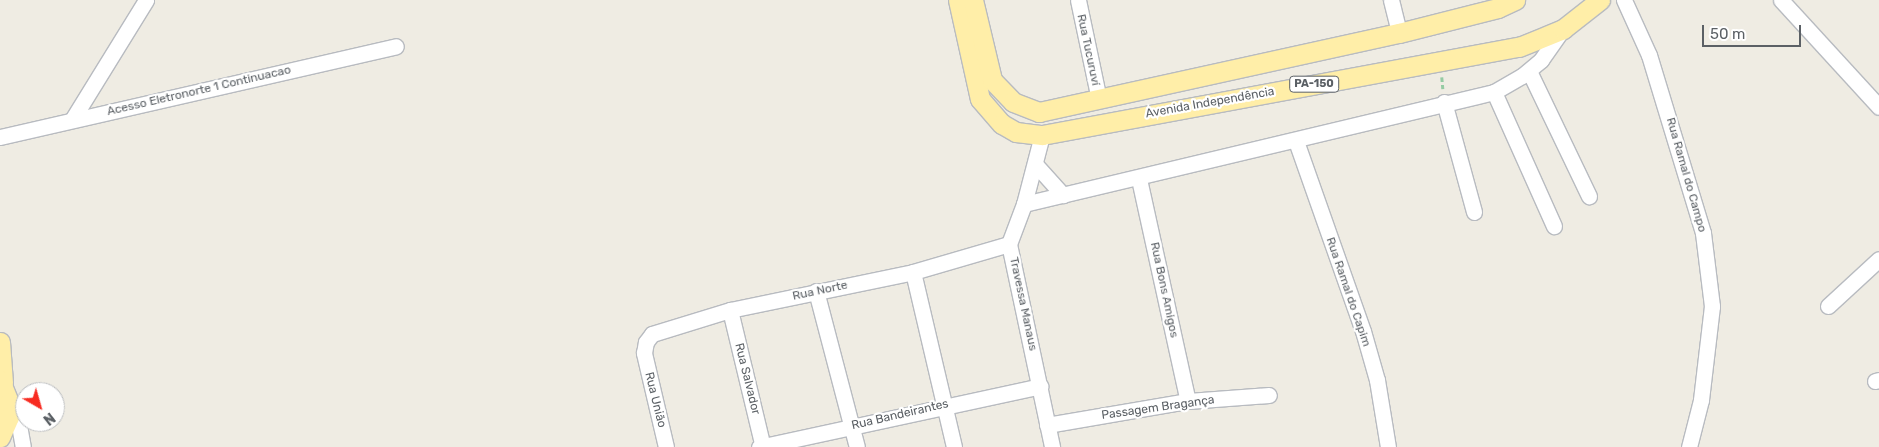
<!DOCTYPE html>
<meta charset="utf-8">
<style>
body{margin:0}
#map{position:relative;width:1879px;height:447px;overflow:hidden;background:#efece3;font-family:Rubik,sans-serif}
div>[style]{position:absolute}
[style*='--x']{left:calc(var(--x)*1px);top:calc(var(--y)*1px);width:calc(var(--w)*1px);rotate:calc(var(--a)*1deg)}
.path>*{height:2.5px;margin-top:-1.25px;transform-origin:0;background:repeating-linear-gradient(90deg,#95cba3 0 5px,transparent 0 7.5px)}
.roads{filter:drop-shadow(1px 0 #b8bbc0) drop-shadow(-1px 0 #b8bbc0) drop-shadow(0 1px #b8bbc0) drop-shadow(0 -1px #b8bbc0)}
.minor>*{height:15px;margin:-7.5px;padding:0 7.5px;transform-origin:7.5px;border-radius:7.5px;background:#fff}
.major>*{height:19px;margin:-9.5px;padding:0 9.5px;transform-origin:9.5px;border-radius:9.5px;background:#ffeea8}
span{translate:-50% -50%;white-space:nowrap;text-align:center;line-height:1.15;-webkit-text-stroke:4.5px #fff;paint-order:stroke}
.shield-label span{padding:1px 4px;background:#fff;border:1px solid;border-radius:4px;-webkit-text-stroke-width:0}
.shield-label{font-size:11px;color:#5b6065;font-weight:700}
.street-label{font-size:12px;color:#5b6065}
.north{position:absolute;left:15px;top:382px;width:50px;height:50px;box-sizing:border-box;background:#fff;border:1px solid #bdbfc1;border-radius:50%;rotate:142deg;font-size:14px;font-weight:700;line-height:20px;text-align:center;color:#5b6065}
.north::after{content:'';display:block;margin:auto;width:18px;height:22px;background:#f72b21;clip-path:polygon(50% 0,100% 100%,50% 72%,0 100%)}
.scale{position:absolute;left:1702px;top:25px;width:99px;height:22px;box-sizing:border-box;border:2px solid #5b6065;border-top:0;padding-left:6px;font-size:15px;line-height:18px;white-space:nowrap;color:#5b6065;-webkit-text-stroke:4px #fff;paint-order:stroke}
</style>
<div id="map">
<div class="path">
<div style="--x:1442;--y:77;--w:12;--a:85"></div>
</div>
<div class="roads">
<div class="minor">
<div style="--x:1078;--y:0;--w:102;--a:78.1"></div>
<div style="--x:1391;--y:0;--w:34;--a:76"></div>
<div style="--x:1624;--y:0;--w:60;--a:65.6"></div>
<div style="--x:1649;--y:55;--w:186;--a:73.1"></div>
<div style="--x:1703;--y:233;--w:74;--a:83"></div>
<div style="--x:1712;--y:306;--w:95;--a:96.7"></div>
<div style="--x:1701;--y:400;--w:49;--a:104.3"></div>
<div style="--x:1781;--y:0;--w:145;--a:47.5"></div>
<div style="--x:1529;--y:71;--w:139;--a:64.4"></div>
<div style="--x:1494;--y:92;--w:147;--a:65.9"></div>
<div style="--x:1444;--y:102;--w:114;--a:74.7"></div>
<div style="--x:72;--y:120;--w:141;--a:-58.3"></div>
<div style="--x:1042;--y:135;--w:71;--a:104.6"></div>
<div style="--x:1024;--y:204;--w:43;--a:110.6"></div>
<div style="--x:1009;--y:244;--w:208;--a:78"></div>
<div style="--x:0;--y:137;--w:406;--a:-12.9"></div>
<div style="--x:1296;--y:141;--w:201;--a:70.6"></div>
<div style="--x:1363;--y:331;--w:51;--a:74.1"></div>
<div style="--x:1377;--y:380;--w:68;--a:80.7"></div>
<div style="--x:1035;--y:164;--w:42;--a:47.9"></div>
<div style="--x:1139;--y:179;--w:227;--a:77.6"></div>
<div style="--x:1024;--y:204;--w:483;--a:-13.4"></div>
<div style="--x:1494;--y:92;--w:32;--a:-30"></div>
<div style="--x:1522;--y:76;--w:25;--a:-40"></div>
<div style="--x:1541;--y:60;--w:38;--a:-55"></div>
<div style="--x:913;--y:272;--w:180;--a:76.8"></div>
<div style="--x:816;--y:291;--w:161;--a:75.3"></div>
<div style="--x:1828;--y:306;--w:69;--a:-42.7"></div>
<div style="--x:730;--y:310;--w:141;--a:76.5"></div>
<div style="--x:1875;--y:381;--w:4;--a:-14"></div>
<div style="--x:10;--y:403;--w:24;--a:68"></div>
<div style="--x:19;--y:425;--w:22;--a:80"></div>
<div style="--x:1047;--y:425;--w:143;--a:-9.7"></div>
<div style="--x:1188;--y:401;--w:81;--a:-4.2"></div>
<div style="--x:666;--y:447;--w:97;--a:-103.2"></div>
<div style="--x:644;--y:353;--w:11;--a:-80"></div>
<div style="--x:646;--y:342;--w:10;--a:-53"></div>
<div style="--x:652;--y:334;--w:82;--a:-17.1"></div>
<div style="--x:730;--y:310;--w:187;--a:-11.7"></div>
<div style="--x:913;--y:272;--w:100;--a:-16.3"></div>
<div style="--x:759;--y:447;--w:288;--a:-12.2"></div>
</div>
<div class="major">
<div style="--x:958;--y:0;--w:101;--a:77.5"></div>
<div style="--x:980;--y:99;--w:33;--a:49"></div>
<div style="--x:1002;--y:124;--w:16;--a:30"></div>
<div style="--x:1016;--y:132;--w:26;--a:7"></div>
<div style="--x:1042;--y:135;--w:485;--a:-10.5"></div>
<div style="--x:1519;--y:47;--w:48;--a:-22.2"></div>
<div style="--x:1563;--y:29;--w:47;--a:-38.1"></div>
<div style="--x:973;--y:0;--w:82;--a:76.6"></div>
<div style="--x:992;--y:80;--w:30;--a:46"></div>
<div style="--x:1013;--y:102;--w:28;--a:21"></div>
<div style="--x:1039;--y:112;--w:369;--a:-12.4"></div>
<div style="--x:1399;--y:33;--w:102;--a:-14.2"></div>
<div style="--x:1498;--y:8;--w:19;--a:-25"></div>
<div style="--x:0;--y:342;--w:41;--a:85.8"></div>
<div style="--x:0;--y:380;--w:24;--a:68"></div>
<div style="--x:9;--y:402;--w:15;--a:90"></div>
<div style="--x:9;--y:417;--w:22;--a:114"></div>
</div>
</div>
<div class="shield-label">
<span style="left:1314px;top:84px">PA-150</span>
</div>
<div class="street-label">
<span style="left:1088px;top:50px;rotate:78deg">Rua Tucuruví</span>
<span style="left:199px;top:91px;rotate:-13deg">Acesso Eletronorte 1 Continuacao</span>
<span style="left:1210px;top:103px;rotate:-10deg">Avenida Independência</span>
<span style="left:1686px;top:175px;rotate:74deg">Rua Ramal do Campo</span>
<span style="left:1164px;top:290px;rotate:78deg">Rua Bons Amigos</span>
<span style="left:820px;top:291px;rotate:-12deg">Rua Norte</span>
<span style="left:1348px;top:292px;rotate:71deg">Rua Ramal do Capim</span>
<span style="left:1023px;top:304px;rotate:78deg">Travessa Manaus</span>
<span style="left:747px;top:379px;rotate:76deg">Rua Salvador</span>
<span style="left:655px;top:400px;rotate:76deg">Rua União</span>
<span style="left:1158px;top:408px;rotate:-8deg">Passagem Bragança</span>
<span style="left:900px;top:415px;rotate:-13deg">Rua Bandeirantes</span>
</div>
<div class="north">N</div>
<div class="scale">50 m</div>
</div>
